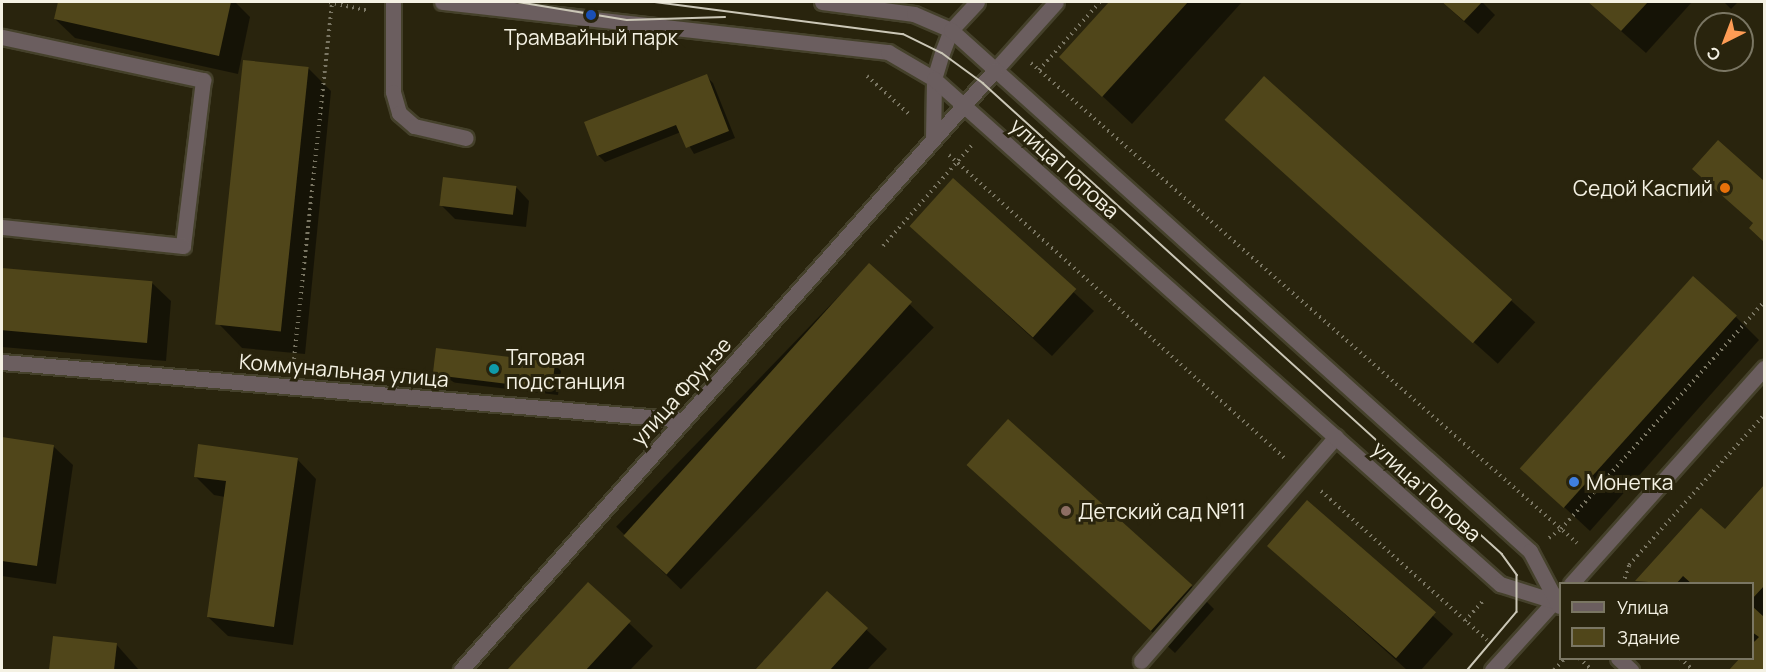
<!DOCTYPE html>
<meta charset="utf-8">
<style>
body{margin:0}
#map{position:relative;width:1766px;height:672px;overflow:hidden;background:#29240d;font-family:Manrope,sans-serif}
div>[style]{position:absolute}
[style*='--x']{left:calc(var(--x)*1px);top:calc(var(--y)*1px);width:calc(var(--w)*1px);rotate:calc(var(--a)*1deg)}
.shadow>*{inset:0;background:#0007;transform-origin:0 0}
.building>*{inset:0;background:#50461a;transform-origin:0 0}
.path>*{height:4px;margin-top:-2px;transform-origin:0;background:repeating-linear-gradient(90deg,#7a7663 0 1.5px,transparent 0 6px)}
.roads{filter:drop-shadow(2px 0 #45412b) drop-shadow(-2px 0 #45412b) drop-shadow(0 2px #45412b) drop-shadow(0 -2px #45412b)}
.service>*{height:15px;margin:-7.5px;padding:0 7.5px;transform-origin:7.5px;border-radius:7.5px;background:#6b5e5f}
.minor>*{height:15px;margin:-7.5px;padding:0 7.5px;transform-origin:7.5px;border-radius:7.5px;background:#6b5e5f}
.tertiary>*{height:15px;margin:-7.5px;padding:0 7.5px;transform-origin:7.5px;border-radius:7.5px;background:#6b5e5f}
.tram>*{height:1.5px;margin:-0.75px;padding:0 0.75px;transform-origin:0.75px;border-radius:0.75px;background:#cbc7b7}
.dots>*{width:16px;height:16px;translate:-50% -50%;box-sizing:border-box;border:3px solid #29240d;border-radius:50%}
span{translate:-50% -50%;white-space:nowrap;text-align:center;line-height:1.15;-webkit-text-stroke:6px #29240d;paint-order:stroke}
.poi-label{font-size:21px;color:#f4f1e3}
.right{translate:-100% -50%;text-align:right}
.left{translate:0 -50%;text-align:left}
.street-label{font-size:21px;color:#f4f1e3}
.frame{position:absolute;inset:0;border:3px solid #f4f1e3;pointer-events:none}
.legend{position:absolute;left:1559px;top:582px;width:195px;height:78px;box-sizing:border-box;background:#29240d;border:2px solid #7a7663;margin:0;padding:8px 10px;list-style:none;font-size:18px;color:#f4f1e3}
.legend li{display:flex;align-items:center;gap:12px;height:30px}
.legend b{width:30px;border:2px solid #7a7663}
.north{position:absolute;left:1694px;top:12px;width:60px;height:60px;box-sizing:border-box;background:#29240d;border:2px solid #7a7663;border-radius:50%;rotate:222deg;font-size:16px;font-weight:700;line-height:24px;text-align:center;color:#f4f1e3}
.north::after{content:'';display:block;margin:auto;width:21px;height:27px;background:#fd9c55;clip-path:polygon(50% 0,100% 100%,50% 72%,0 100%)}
</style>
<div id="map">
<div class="shadow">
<div style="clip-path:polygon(59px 2px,235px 2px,250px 17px,238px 74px,75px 38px,55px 19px)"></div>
<div style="clip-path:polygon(1111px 2px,1242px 2px,1132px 124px,1061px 57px)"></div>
<div style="clip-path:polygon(1442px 2px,1482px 2px,1495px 15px,1478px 34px)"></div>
<div style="clip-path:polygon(1588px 2px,1692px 2px,1646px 53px)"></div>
<div style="clip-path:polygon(1724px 2px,1738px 2px,1731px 9px)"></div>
<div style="clip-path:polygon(308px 68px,331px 91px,305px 354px,242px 348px,219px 324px)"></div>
<div style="clip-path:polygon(706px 76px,713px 83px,735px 138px,694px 154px,681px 132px,605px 162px,598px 155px)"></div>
<div style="left:1264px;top:78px;width:365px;height:56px;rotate:42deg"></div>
<div style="clip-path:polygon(1718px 142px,1764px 183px,1764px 241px,1751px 228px,1755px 224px)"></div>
<div style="clip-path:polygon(953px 181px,1094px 311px,1052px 356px,931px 245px)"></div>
<div style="clip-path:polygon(516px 187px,529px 201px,526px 227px,455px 219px,441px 205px)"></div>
<div style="left:869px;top:265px;width:90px;height:364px;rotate:44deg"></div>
<div style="clip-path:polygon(2px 270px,151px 282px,171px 301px,166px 361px,2px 347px)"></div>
<div style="clip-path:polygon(1736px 317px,1759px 340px,1590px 531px,1523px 469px)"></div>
<div style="clip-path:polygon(554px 364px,561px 371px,558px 395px,441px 381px,434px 374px)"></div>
<div style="clip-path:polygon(2px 438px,53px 446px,73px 465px,56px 584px,2px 576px)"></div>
<div style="clip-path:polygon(297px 459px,316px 479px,293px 645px,228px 636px,208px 617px,225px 497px,214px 495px,195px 476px)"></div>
<div style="clip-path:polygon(969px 465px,1191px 586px,1214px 609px,1175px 653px)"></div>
<div style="clip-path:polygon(1764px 487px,1764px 670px,1731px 670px,1742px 658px,1752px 658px,1756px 642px,1752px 639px,1752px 584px,1637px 581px,1725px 531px)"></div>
<div style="clip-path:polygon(1307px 502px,1453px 634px,1421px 670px,1407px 670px,1269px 546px)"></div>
<div style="clip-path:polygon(588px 584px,653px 646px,630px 670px,509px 670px)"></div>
<div style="clip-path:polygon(827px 593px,887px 649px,867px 670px,757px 670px)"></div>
<div style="clip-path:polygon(54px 638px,116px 644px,139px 670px,51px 670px)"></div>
</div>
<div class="building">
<div style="clip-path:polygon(58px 2px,231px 2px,219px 56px,54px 19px)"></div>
<div style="clip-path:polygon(1109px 2px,1188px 2px,1102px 97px,1059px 57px)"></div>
<div style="clip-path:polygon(1442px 2px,1482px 2px,1464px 21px)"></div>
<div style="clip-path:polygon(1588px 2px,1648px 2px,1621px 31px)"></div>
<div style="left:243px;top:60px;width:66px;height:266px;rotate:6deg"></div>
<div style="clip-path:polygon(707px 74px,729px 131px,686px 148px,676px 125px,597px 156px,584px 122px)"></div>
<div style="left:1264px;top:76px;width:334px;height:59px;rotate:42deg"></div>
<div style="clip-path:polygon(1718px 140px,1764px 181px,1764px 242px,1749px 228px,1753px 223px,1692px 169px)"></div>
<div style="left:443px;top:177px;width:74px;height:29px;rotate:7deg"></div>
<div style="left:953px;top:178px;width:166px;height:65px;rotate:42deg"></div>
<div style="left:869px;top:263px;width:58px;height:367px;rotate:42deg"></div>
<div style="left:2px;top:268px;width:151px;height:62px;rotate:5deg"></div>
<div style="left:1693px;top:276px;width:59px;height:259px;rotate:42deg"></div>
<div style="left:436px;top:348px;width:120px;height:27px;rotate:7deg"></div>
<div style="left:1008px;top:419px;width:248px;height:62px;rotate:42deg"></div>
<div style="clip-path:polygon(2px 437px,54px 445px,37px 566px,2px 561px)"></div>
<div style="clip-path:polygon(198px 444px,298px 458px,274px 627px,207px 617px,226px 481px,194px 477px)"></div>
<div style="clip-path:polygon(1764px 485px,1764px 586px,1752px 599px,1752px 584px,1692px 584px,1683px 576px,1676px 584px,1635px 581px,1701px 508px,1725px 529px)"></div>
<div style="left:1307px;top:500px;width:171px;height:61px;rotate:41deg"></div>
<div style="clip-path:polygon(588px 582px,631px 621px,586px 670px,507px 670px)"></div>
<div style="clip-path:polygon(827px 591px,868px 628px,830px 670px,755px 670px)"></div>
<div style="clip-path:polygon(1752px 606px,1764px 617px,1764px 670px,1729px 670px,1740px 658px,1752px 658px,1752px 644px,1759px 637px,1752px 632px)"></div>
<div style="clip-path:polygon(53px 636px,117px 643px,114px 670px,49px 670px)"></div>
</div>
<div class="path">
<div style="--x:329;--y:2;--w:41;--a:12.7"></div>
<div style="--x:1031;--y:63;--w:727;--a:41.32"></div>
<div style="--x:1039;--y:70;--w:91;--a:-48.1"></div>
<div style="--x:867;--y:76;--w:58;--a:42.2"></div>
<div style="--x:949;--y:155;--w:454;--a:42.1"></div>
<div style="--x:883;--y:246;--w:135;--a:-48.6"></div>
<div style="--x:294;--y:359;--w:359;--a:-83.9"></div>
<div style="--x:1321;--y:491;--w:223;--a:41.9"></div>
<div style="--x:1549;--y:538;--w:15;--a:-37"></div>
<div style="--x:1561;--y:529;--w:305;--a:-48.2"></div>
<div style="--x:1623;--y:584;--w:20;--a:-72"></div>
<div style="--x:1629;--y:565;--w:202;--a:-48"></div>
<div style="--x:1465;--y:621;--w:27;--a:-48"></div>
<div style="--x:1579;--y:658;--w:18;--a:43"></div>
<div style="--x:1680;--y:658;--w:18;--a:43"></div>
<div style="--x:1554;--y:670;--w:16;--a:-47"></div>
</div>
<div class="roads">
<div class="service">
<div style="--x:393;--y:2;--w:90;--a:90"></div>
<div style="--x:393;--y:92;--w:22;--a:74"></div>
<div style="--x:399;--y:113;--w:20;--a:41"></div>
<div style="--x:414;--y:126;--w:53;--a:13"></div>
<div style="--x:2;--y:37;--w:206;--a:12.1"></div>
<div style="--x:203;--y:80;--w:167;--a:96.9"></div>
<div style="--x:183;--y:246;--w:182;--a:-174"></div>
<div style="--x:1141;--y:661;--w:297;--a:-49"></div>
</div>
<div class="minor">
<div style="--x:995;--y:70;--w:91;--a:-48.1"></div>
<div style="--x:933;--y:139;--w:60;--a:-89"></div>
<div style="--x:934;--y:79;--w:27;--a:-73"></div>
<div style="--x:942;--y:53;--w:25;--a:-69"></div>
<div style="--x:951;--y:30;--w:38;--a:-47"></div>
<div style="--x:2;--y:362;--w:684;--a:4.86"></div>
<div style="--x:1571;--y:584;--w:290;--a:-48.2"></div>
<div style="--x:1492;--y:670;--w:101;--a:-47.8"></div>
</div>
<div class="tertiary">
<div style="--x:442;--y:2;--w:449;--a:6.4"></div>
<div style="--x:888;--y:52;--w:53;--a:30.4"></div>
<div style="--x:934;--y:79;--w:759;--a:41.74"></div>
<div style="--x:1500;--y:584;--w:57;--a:17.5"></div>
<div style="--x:822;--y:2;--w:93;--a:7.4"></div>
<div style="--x:914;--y:14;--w:40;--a:23.4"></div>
<div style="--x:951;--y:30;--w:779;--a:41.98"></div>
<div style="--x:1530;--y:551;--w:62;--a:62.2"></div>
<div style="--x:1618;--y:658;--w:18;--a:43"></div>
<div style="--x:461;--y:670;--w:803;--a:-48.33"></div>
</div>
</div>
<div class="tram">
<div style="--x:518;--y:2;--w:110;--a:9.4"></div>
<div style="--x:627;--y:20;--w:98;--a:-1.8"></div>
<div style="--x:655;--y:2;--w:250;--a:7.4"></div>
<div style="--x:903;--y:34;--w:43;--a:26"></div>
<div style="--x:942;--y:53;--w:51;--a:36.2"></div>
<div style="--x:983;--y:83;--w:701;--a:42.22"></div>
<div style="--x:1502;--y:554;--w:26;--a:54"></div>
<div style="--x:1517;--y:575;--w:37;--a:90"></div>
<div style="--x:1517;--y:612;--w:76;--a:130.2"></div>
</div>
<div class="dots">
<div style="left:591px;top:15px;background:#1a4fb4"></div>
<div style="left:1725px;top:188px;background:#e8710a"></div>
<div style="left:494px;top:369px;background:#0f9aa8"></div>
<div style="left:1574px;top:482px;background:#3f7fe0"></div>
<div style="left:1066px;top:511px;background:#8d6e63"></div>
</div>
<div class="poi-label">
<span style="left:591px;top:37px">Трамвайный парк</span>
<span class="right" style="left:1713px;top:188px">Седой Каспий</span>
<span class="left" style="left:506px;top:369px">Тяговая<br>подстанция</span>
<span class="left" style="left:1586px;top:482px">Монетка</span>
<span class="left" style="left:1078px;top:511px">Детский сад №11</span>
</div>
<div class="street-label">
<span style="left:1065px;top:168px;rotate:42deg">улица Попова</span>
<span style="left:344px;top:370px;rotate:5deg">Коммунальная улица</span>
<span style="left:681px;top:391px;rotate:-48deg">улица Фрунзе</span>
<span style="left:1427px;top:491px;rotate:42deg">улица Попова</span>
</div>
<div class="frame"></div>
<ul class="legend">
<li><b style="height:8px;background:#6b5e5f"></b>Улица</li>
<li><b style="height:16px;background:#50461a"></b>Здание</li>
</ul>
<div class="north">С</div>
</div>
